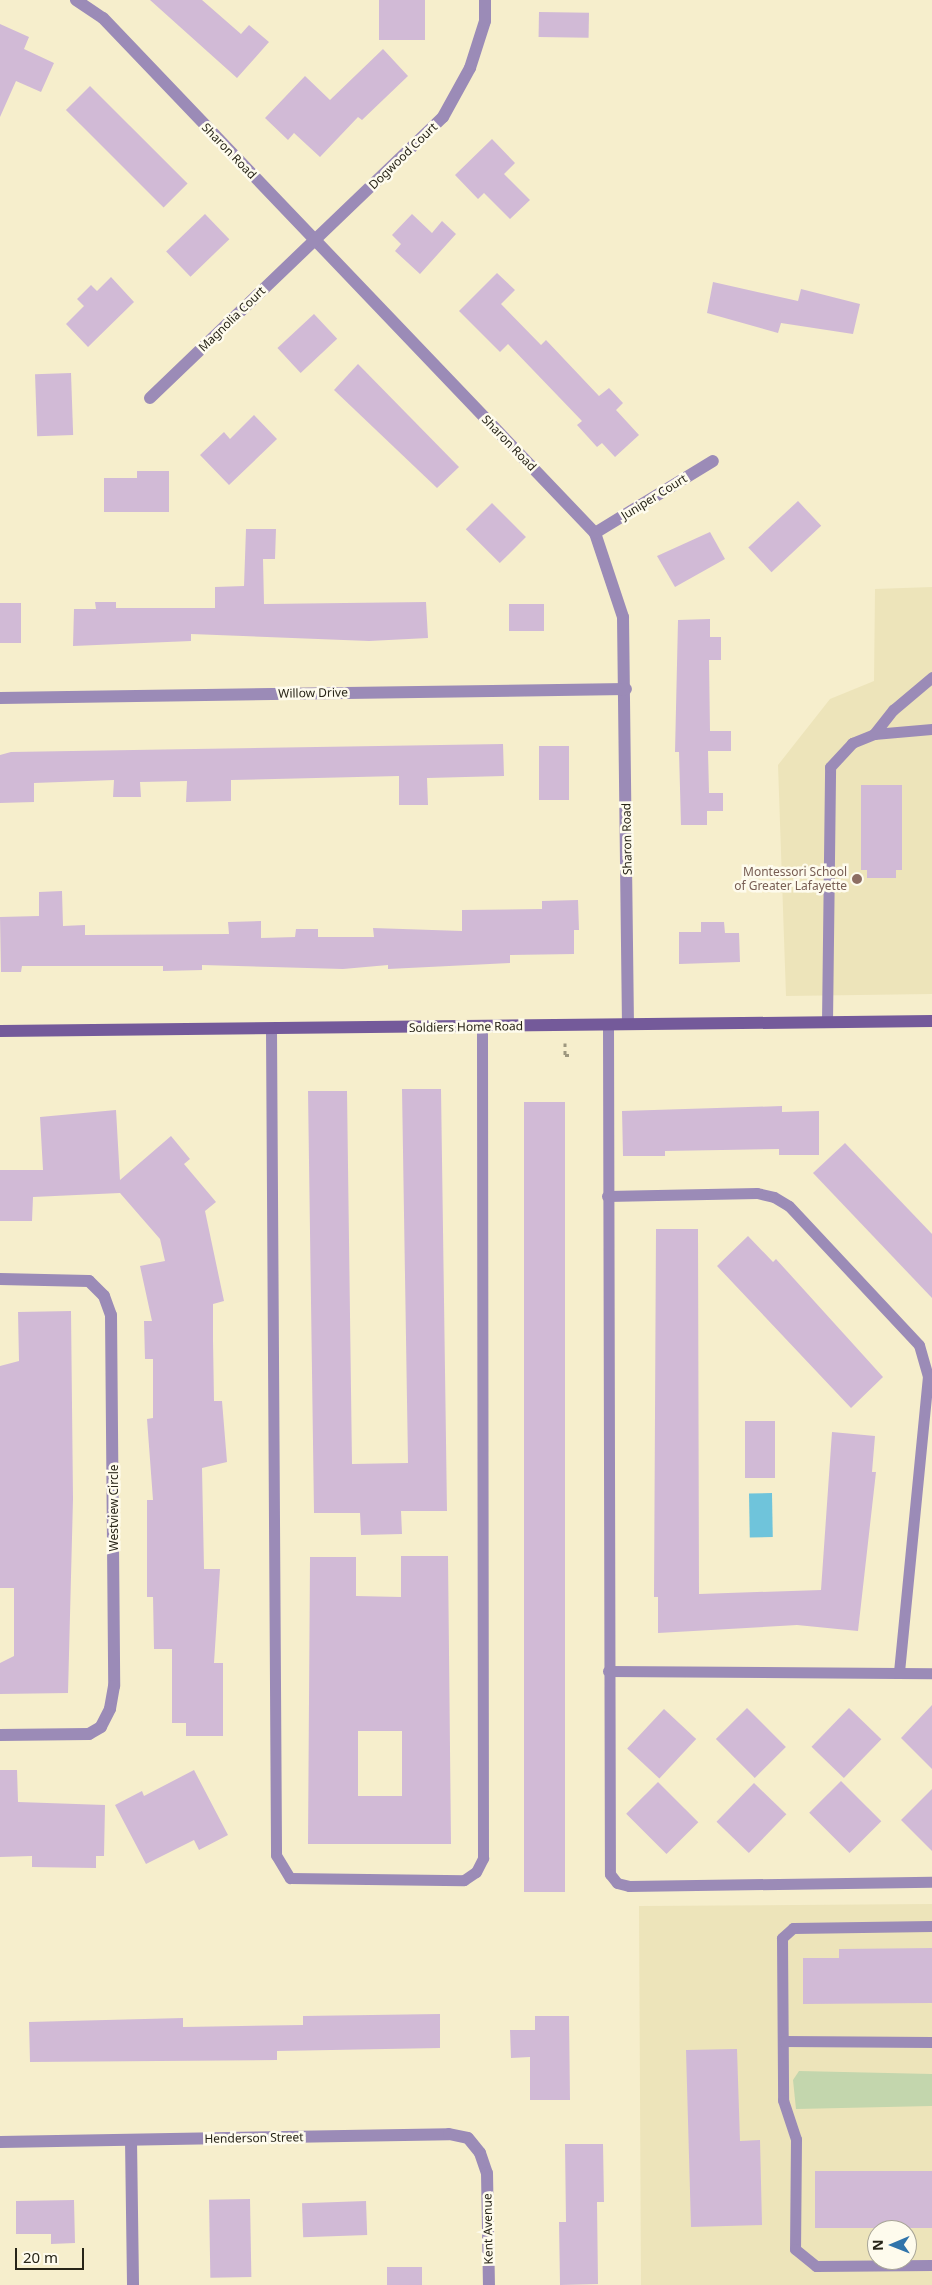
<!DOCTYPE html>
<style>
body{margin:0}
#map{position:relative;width:932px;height:2285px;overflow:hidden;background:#f6eecc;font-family:"Noto Sans",sans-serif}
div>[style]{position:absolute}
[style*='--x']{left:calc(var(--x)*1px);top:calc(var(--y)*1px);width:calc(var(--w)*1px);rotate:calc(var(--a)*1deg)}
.built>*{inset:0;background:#ede4ba}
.green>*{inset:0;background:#c3d6ad}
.water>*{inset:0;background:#6fc4db;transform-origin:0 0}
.building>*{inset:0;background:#d1bad6;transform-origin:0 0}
.path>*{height:3px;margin-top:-1.5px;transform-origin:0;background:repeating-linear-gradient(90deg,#9d977e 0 4px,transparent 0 8px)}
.lane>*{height:11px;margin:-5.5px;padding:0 5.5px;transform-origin:5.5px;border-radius:5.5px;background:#9b8bb7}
.street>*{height:12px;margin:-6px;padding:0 6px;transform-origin:6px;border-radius:6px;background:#9b8bb7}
.secondary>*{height:12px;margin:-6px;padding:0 6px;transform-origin:6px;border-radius:6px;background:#745a9a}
.dots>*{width:14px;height:14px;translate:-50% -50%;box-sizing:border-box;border:2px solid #fefbed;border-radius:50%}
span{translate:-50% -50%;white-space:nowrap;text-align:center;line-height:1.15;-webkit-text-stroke:5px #fefbed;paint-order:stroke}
.street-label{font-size:12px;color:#272417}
.education-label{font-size:12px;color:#785e54}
.right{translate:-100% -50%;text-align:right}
.north{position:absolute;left:867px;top:2220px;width:50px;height:50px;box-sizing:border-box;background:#fefbed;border:1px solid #a8a597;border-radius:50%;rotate:269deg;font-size:14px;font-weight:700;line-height:20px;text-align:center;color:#272417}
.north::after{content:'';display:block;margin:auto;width:18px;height:22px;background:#3174aa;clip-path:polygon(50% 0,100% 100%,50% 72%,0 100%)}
.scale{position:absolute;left:15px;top:2248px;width:69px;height:22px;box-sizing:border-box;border:2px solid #272417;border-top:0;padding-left:6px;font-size:15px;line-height:18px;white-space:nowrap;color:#272417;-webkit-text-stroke:4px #fefbed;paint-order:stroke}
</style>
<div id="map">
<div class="built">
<div style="clip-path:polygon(932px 587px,932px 994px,786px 996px,778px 765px,830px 699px,874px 681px,875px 589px)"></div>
<div style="clip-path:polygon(evenodd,932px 1904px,932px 2285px,641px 2285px,639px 1906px,932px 1904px,877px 2230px,907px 2230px,907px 2260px,877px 2260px,877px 2230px)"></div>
</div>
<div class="green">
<div style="clip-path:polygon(799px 2071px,932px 2074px,932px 2106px,796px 2109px,793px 2080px)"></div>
</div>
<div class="water">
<div style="left:772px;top:1493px;width:44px;height:23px;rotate:89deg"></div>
</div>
<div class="building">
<div style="clip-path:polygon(150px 0,202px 0,241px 34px,249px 25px,269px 42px,237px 78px)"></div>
<div style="left:379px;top:0;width:46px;height:40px"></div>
<div style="left:539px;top:12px;width:50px;height:25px;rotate:1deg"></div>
<div style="clip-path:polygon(0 24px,29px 37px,24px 49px,54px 63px,41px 92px,16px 81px,0 117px)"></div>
<div style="clip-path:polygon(383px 49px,408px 76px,362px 120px,358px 117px,320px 157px,294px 133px,288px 140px,265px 118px,305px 76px,330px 100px)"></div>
<div style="left:90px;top:86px;width:138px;height:34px;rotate:45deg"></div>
<div style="clip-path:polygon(492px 139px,515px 163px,504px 174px,530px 200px,510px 219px,484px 193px,478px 199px,455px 175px)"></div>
<div style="left:205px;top:214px;width:35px;height:54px;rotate:46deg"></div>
<div style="clip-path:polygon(412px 214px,432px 233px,442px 221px,456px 234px,420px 274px,395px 251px,401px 244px,392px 235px)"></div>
<div style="clip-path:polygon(497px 273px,515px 290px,501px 304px,541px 345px,546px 340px,599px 396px,609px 388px,623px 403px,616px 410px,639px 435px,615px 457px,602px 443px,597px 447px,577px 425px,582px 421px,508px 344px,500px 352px,459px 311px)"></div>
<div style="clip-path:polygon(111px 277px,134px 302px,88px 347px,66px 324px,84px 306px,77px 299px,91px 285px,97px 291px)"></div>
<div style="clip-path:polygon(713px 282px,798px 301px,801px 289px,860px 304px,853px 334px,781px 323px,778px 333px,707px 313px)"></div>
<div style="left:314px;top:314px;width:34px;height:50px;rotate:47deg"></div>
<div style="clip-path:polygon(358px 364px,459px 467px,437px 488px,334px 390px)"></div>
<div style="left:71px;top:373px;width:62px;height:36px;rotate:88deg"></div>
<div style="clip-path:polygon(254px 415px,277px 439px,229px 485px,200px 455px,224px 432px,230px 439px)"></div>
<div style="clip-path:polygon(137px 471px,169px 471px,169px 512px,104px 512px,104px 478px,137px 478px)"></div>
<div style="left:798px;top:501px;width:34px;height:68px;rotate:47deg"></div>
<div style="left:492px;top:503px;width:48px;height:37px;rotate:45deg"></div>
<div style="clip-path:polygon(246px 529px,276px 529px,275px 559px,263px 559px,264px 604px,426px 602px,428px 638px,369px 641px,191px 634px,191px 641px,73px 646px,74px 609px,96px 609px,95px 602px,116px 602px,116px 608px,215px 608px,215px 587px,244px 586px)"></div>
<div style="clip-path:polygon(710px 532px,725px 559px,675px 587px,657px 556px)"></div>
<div style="left:0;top:603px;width:21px;height:40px"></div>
<div style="left:509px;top:604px;width:35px;height:27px"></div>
<div style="clip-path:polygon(710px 619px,710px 637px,721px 637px,721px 660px,709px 660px,710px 731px,731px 731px,731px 751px,708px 751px,709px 793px,723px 793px,723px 811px,707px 811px,707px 825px,681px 825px,679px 752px,675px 752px,678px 620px)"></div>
<div style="clip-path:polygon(503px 744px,504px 776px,427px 778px,428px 805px,399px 805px,399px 776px,231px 780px,231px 801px,186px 802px,187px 781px,140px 782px,141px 797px,113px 797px,114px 780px,34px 783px,34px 802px,0 803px,0 755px,11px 752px)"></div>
<div style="left:539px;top:746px;width:30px;height:54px"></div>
<div style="clip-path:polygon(861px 785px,902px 785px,902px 870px,896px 870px,896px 878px,867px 878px,867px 870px,861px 870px)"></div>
<div style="clip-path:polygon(62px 891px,63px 926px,85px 925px,85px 935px,229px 934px,228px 922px,261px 921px,261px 938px,295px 937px,296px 929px,318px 929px,318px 937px,374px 937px,373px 928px,462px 931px,462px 910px,542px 909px,542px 901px,578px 900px,579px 930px,574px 930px,574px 954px,510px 955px,510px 963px,388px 969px,388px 965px,343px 969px,202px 965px,202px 970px,163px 971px,163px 966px,22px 966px,21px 972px,1px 972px,0 917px,39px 916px,39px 892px)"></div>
<div style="clip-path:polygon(701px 922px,724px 922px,725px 933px,739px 933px,740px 962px,679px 964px,679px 932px,701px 932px)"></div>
<div style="clip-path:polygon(402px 1089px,441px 1089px,447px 1511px,401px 1511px,402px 1534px,361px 1535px,360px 1513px,314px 1513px,308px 1091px,347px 1091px,352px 1464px,408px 1463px)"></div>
<div style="left:524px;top:1102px;width:41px;height:790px"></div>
<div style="clip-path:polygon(782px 1106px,782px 1112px,819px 1111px,819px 1155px,779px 1155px,779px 1149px,665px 1151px,665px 1156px,623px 1156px,622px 1111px)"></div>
<div style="clip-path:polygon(116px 1110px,120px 1180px,171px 1136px,190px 1159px,184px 1164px,216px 1202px,205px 1211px,224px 1301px,213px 1304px,213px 1340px,214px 1401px,222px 1401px,227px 1462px,202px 1468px,204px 1569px,220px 1569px,214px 1663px,223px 1663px,223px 1736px,186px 1736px,186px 1723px,172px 1723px,172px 1649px,154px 1649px,153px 1597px,147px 1597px,147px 1500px,153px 1500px,147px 1419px,153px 1418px,153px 1359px,145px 1359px,144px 1321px,152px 1321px,140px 1266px,165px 1261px,160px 1239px,120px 1193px,33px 1197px,32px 1221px,0 1221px,0 1170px,43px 1170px,40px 1117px)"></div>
<div style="clip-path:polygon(845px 1143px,932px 1234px,932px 1298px,813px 1173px)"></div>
<div style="clip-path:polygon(656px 1229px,698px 1229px,699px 1594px,821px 1590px,832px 1432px,875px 1436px,872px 1472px,876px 1472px,858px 1631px,797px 1625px,658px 1633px,658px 1597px,654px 1597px)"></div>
<div style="clip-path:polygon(748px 1236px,773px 1262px,776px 1259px,883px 1377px,851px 1408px,717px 1266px)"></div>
<div style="clip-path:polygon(71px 1311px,73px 1499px,68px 1693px,0 1694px,0 1663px,14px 1656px,14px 1588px,0 1588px,0 1366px,19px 1361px,18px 1312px)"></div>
<div style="left:745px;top:1421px;width:30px;height:57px"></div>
<div style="clip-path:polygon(evenodd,401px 1556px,448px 1556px,451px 1844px,308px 1844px,310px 1557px,356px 1557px,356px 1596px,401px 1597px,401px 1556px,358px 1731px,402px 1731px,402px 1796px,358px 1796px,358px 1731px)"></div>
<div style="clip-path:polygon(932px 1705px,932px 1769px,901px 1738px)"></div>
<div style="left:747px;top:1708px;width:55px;height:44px;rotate:45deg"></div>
<div style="left:849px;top:1708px;width:45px;height:54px;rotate:44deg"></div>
<div style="left:664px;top:1709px;width:44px;height:54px;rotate:43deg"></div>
<div style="clip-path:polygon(0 1770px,17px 1770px,18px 1802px,105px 1805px,104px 1856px,96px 1856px,96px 1868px,32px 1867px,32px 1856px,0 1857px)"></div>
<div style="clip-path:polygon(194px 1770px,228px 1835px,199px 1850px,194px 1840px,146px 1864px,115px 1805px,142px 1791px,144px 1796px)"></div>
<div style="left:841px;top:1781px;width:57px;height:45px;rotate:45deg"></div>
<div style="left:658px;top:1782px;width:57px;height:45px;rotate:45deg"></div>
<div style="left:754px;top:1783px;width:45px;height:54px;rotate:44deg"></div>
<div style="clip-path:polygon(932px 1789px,932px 1851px,901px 1820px)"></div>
<div style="clip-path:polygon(932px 1948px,932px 2003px,803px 2004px,803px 1958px,839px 1958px,839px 1949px)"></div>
<div style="clip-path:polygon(440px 2014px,440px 2048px,277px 2051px,277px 2060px,30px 2062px,29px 2022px,183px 2018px,183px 2027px,303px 2025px,303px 2016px)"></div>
<div style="clip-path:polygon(535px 2016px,569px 2016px,570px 2100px,530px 2100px,530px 2057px,511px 2058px,510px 2030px,535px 2030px)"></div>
<div style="clip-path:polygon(737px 2049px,740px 2141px,760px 2140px,762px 2225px,691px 2227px,686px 2050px)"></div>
<div style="clip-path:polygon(565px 2144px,603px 2144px,604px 2202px,597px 2202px,598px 2284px,560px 2285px,559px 2222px,566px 2222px)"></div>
<div style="left:815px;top:2171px;width:117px;height:57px"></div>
<div style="left:250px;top:2199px;width:78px;height:41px;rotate:89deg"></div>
<div style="clip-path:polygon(74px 2200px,75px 2243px,51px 2244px,51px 2234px,16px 2234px,16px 2201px)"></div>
<div style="left:366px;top:2201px;width:34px;height:64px;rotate:88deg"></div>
<div style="left:387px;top:2267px;width:35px;height:18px"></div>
</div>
<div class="path">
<div style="--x:565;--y:1043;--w:12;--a:90"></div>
<div style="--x:565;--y:1055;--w:8;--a:0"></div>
</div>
<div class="lane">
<div style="--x:874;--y:734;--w:31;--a:-52"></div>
<div style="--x:893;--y:710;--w:51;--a:-40.2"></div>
<div style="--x:827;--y:1022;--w:255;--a:-89.3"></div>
<div style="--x:830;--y:767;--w:33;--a:-47"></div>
<div style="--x:852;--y:743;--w:24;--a:-22"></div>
<div style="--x:874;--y:734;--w:58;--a:-4.9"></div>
<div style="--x:608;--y:1024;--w:850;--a:89.87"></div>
<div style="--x:610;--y:1874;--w:11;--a:52"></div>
<div style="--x:617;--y:1883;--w:12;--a:14"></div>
<div style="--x:629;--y:1886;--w:303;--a:-0.8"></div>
<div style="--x:271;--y:1030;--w:825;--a:89.65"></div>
<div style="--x:276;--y:1855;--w:27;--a:59"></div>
<div style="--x:290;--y:1878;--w:174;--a:0.7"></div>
<div style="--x:464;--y:1880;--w:14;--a:-34"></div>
<div style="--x:476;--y:1872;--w:16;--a:-63"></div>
<div style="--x:483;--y:1858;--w:831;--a:-90.07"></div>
<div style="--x:607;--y:1196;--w:150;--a:-1.1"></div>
<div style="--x:757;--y:1193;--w:17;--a:13"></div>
<div style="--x:774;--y:1197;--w:17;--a:31"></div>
<div style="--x:789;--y:1206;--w:190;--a:46.9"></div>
<div style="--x:919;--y:1345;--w:32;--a:74"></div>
<div style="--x:928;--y:1376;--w:297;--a:95.6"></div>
<div style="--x:608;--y:1671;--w:324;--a:0.4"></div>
<div style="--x:932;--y:1926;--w:139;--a:179.2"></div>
<div style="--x:793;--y:1928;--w:15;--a:138"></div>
<div style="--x:782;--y:1938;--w:162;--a:89.6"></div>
<div style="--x:783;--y:2100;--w:41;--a:71.6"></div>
<div style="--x:796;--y:2139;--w:110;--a:90.5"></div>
<div style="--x:795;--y:2249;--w:27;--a:39"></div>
<div style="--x:816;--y:2266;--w:116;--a:-0.5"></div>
<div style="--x:784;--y:2041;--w:148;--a:0.4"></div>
</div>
<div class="street">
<div style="--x:76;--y:0;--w:32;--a:34"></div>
<div style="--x:103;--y:18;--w:712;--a:46.31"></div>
<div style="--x:595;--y:533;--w:89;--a:71.6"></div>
<div style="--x:623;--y:617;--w:407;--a:89.3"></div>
<div style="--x:150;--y:398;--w:406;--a:-43.8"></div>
<div style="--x:443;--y:117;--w:56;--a:-61.1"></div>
<div style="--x:470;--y:68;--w:49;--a:-72.3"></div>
<div style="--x:485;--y:21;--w:21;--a:-90"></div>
<div style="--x:595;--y:533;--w:138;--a:-31.4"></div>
<div style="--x:0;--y:698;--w:626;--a:-0.82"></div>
<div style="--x:0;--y:1279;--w:89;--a:1.3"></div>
<div style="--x:89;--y:1281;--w:21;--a:45"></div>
<div style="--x:104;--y:1296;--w:20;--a:70"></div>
<div style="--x:111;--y:1315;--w:371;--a:89.5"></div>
<div style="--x:114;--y:1686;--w:23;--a:100"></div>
<div style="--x:110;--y:1709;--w:20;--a:117"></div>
<div style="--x:101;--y:1727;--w:14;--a:150"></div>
<div style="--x:89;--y:1734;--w:89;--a:179.4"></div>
<div style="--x:131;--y:2140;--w:145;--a:89.2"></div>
<div style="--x:0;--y:2142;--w:449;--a:-1"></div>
<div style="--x:449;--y:2134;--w:19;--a:12"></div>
<div style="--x:468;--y:2138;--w:19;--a:51"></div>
<div style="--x:480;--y:2153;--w:21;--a:71"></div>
<div style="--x:487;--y:2173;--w:112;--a:89"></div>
</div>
<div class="secondary">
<div style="--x:0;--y:1031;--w:932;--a:-0.61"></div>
</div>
<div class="dots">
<div style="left:857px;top:879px;background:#8d6e63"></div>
</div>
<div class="street-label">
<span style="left:229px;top:151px;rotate:46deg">Sharon Road</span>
<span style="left:403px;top:156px;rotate:-44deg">Dogwood Court</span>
<span style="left:232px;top:319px;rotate:-44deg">Magnolia Court</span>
<span style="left:509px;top:443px;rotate:46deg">Sharon Road</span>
<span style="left:654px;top:497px;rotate:-32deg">Juniper Court</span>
<span style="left:313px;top:693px;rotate:-1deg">Willow Drive</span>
<span style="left:627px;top:839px;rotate:-91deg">Sharon Road</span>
<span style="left:466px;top:1027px;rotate:-1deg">Soldiers Home Road</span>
<span style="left:114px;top:1508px;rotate:-90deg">Westview Circle</span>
<span style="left:254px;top:2138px;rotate:-1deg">Henderson Street</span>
<span style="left:488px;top:2229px;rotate:-91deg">Kent Avenue</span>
</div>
<div class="education-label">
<span class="right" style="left:847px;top:879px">Montessori School<br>of Greater Lafayette</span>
</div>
<div class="north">N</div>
<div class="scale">20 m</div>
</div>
